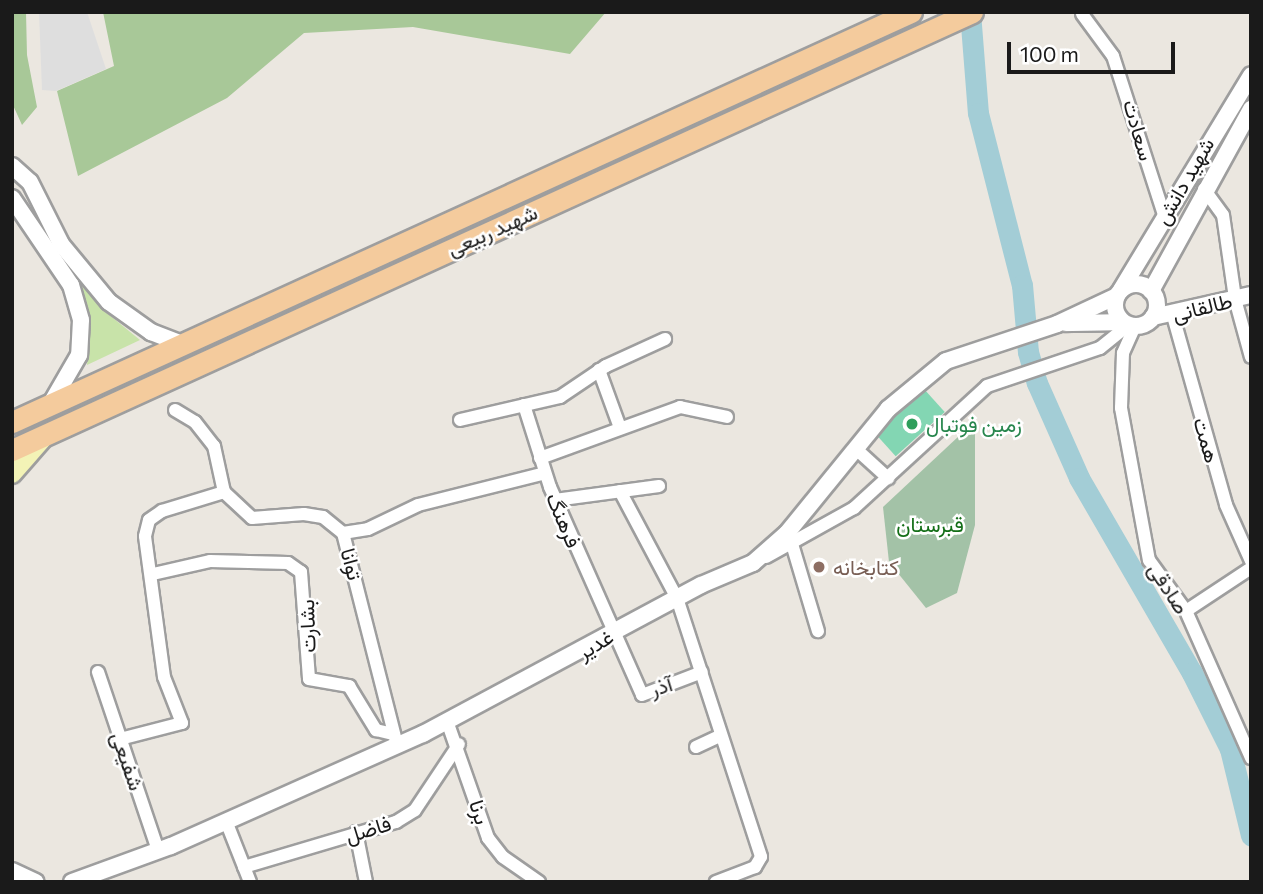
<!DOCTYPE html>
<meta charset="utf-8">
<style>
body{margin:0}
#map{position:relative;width:1263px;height:894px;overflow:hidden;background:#ebe7e0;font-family:Commissioner,Vazirmatn,sans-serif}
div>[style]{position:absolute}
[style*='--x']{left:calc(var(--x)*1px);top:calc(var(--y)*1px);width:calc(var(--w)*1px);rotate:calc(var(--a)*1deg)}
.grass>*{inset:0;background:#c8e3a9}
.forest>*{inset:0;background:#a8c898}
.cemetery>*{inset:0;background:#a3c2a7}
.pitch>*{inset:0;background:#83d6b3;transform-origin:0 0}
.parking>*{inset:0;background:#dedede}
.river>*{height:21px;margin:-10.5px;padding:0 10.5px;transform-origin:10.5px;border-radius:10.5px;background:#a3cdd6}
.roads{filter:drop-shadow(2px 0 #9e9e9e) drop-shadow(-2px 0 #9e9e9e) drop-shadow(0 2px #9e9e9e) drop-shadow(0 -2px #9e9e9e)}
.minor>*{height:12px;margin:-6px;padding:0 6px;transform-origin:6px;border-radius:6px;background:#fff}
.tertiary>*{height:16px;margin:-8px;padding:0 8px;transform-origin:8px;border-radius:8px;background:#fff}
.tertiary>.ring{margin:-8px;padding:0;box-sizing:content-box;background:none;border:16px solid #fff;border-radius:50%}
.secondary>*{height:18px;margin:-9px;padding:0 9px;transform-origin:9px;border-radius:9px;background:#f3f3b6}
.primary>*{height:21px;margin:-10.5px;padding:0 10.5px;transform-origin:10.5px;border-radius:10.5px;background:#f4cb9d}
.dots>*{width:19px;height:19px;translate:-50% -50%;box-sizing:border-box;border:4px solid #fff;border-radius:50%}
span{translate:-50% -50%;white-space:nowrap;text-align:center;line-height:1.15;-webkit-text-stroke:5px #fff;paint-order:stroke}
.street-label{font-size:21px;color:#1a1a1a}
.leisure-label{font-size:21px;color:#27864d}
.left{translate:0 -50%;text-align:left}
.park-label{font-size:21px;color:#136e17}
.education-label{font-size:21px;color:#785e54}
.frame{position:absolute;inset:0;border:14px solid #1a1a1a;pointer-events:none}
.scale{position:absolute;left:1007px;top:42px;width:168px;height:32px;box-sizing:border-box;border:4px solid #1a1a1a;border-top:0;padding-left:9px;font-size:21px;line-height:24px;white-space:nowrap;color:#1a1a1a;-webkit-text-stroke:5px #fff;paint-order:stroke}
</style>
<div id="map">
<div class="grass">
<div style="clip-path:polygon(82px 281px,102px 309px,140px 340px,87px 365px,89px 331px,77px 285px)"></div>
</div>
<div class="forest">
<div style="clip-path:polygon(12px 12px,26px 12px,27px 55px,37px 107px,22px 125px,12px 103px)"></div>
<div style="clip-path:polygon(103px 12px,606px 12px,570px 54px,413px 27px,304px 33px,227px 98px,78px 176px,57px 91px,114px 66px)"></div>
</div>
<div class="cemetery">
<div style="clip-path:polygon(975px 421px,975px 525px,957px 593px,926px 608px,889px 562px,883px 507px)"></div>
</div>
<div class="pitch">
<div style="left:924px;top:389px;width:31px;height:66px;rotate:48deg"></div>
</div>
<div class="parking">
<div style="clip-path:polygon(39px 12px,87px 12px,106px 69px,56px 91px,42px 90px)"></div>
</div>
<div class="river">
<div style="--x:970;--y:12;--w:101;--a:85.5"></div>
<div style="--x:978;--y:113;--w:178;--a:75.7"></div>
<div style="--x:1022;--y:285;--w:67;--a:84.9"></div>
<div style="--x:1028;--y:352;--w:32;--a:74"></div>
<div style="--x:1037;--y:383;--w:104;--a:66.1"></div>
<div style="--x:1079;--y:478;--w:225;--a:59.9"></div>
<div style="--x:1192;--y:673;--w:85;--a:63.4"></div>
<div style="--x:1230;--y:749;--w:89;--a:76.3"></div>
</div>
<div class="roads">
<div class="minor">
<div style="--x:1082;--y:14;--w:52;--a:53.6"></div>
<div style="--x:1113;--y:56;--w:167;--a:72.2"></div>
<div style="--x:1204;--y:189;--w:32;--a:54"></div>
<div style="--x:1223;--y:215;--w:77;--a:81.8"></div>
<div style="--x:1235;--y:299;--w:60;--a:74.6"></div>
<div style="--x:1173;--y:316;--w:196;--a:74.3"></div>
<div style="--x:1226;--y:505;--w:61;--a:65.9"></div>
<div style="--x:1135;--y:326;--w:30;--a:114"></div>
<div style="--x:1123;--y:353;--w:55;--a:92.1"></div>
<div style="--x:1121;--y:408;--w:155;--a:79.6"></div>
<div style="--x:1149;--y:560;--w:63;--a:54"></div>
<div style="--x:1186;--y:611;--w:161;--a:66.1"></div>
<div style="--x:599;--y:370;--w:59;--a:70"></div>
<div style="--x:524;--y:405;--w:86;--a:72.4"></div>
<div style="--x:550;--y:487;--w:227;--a:66.1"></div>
<div style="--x:642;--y:695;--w:64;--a:-21"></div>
<div style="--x:175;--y:410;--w:23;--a:31"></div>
<div style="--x:195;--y:422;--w:31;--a:52"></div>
<div style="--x:214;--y:446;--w:47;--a:77.7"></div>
<div style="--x:224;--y:492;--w:38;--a:43"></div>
<div style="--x:252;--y:518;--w:52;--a:-4.4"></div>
<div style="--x:304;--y:514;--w:19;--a:9"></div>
<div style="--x:323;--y:517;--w:26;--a:39"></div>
<div style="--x:343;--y:533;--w:219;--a:75.7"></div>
<div style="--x:460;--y:420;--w:103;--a:-13"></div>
<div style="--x:560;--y:397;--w:55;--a:-34"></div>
<div style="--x:606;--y:366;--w:65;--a:-24.6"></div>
<div style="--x:855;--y:448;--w:45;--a:42.3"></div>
<div style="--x:540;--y:458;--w:149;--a:-20"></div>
<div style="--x:680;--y:407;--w:48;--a:12"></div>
<div style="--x:620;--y:491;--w:121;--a:62"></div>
<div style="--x:677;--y:598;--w:272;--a:72"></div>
<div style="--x:761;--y:857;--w:12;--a:121"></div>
<div style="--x:755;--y:867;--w:42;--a:159"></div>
<div style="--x:555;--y:500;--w:105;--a:-7.7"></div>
<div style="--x:343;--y:533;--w:25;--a:-9"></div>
<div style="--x:368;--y:529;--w:55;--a:-25.6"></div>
<div style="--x:418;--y:505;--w:131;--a:-14.1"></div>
<div style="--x:792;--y:544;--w:91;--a:73.4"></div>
<div style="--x:766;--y:557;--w:101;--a:-29.1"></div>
<div style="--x:854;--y:508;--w:180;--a:-42.5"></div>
<div style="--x:987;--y:386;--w:119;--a:-18.6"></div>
<div style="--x:1100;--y:348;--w:36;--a:-39"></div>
<div style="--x:153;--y:574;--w:58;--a:-12.8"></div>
<div style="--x:210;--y:561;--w:78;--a:1.5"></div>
<div style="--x:288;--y:563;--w:16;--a:35"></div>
<div style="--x:301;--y:572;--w:107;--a:85.7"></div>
<div style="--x:309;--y:679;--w:41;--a:9.9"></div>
<div style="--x:349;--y:686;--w:52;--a:58.5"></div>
<div style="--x:376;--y:730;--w:18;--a:13"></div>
<div style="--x:1186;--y:611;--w:78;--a:-33.5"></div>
<div style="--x:98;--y:672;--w:188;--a:71.4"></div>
<div style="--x:447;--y:721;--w:124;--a:70.7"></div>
<div style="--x:488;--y:838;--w:24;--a:52"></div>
<div style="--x:503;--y:857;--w:44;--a:34.8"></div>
<div style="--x:120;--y:739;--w:64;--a:-14.5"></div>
<div style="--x:182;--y:723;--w:49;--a:-111.4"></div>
<div style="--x:164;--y:677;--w:142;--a:-97.7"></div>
<div style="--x:145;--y:536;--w:16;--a:-76"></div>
<div style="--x:149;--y:520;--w:16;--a:-35"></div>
<div style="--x:162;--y:511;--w:65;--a:-17"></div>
<div style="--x:696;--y:747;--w:26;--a:-25"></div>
<div style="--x:226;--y:821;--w:66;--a:68.5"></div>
<div style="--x:356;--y:832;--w:51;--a:78.7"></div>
<div style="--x:244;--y:867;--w:159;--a:-16.5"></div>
<div style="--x:396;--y:822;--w:22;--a:-32"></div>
<div style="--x:415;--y:810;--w:79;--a:-56.3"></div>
</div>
<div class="tertiary">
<div style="--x:12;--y:166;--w:24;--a:42"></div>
<div style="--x:30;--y:182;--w:69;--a:63.4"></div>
<div style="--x:61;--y:244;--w:75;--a:50.4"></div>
<div style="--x:109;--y:302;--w:52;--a:35.5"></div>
<div style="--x:151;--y:332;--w:34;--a:21"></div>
<div style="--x:12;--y:198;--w:105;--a:55.9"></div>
<div style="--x:71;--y:285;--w:36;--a:74"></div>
<div style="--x:81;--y:320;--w:35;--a:93"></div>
<div style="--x:79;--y:355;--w:58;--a:120.1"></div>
<div class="ring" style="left:1115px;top:284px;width:26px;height:26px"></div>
<div style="--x:1121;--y:290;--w:251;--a:-58.8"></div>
<div style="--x:1151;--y:291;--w:208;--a:-61.2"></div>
<div style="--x:1153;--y:317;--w:100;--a:-12.7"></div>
<div style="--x:1066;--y:323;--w:56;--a:-1"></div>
<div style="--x:12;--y:871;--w:26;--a:25"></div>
<div style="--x:72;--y:882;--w:105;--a:-20"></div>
<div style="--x:171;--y:846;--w:276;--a:-24"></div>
<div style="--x:423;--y:734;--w:315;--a:-28.2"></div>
<div style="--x:701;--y:585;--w:56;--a:-22.9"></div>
<div style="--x:753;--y:563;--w:45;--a:-41.4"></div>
<div style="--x:787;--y:533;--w:160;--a:-50.8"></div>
<div style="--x:888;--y:409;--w:75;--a:-39.6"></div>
<div style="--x:946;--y:361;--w:117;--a:-18.4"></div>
<div style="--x:1057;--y:324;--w:66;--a:-25"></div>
</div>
<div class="secondary">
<div style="--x:12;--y:474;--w:53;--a:-48.8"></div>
</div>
<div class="primary">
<div style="--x:12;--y:422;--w:988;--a:-24.52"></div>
<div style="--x:12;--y:450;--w:1055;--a:-24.52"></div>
</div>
</div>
<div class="dots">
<div style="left:912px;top:424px;background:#2e9e5b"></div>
<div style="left:819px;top:567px;background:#8d6e63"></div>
</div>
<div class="street-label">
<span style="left:1139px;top:130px;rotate:74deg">سعادت</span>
<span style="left:1184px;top:181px;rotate:-60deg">شهید دانش</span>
<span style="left:492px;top:230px;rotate:-24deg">شهید ربیعی</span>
<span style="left:1202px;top:307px;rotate:-14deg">طالقانی</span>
<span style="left:1207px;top:440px;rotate:74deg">همت</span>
<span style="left:564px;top:520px;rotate:67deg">فرهنگ</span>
<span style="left:352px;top:564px;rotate:75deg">توانا</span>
<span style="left:1169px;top:588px;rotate:57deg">صادقی</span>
<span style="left:307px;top:626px;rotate:-92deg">بشارت</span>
<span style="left:595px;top:644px;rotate:-31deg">غدیر</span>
<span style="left:661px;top:686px;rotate:-17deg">آذر</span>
<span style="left:128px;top:761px;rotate:71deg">شفیعی</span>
<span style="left:480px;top:812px;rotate:73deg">برنا</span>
<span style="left:368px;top:829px;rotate:-17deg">فاضل</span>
</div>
<div class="leisure-label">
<span class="left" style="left:926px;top:424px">زمین فوتبال</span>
</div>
<div class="park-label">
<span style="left:930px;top:524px">قبرستان</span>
</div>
<div class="education-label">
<span class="left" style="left:833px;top:567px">کتابخانه</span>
</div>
<div class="frame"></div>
<div class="scale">100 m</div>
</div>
